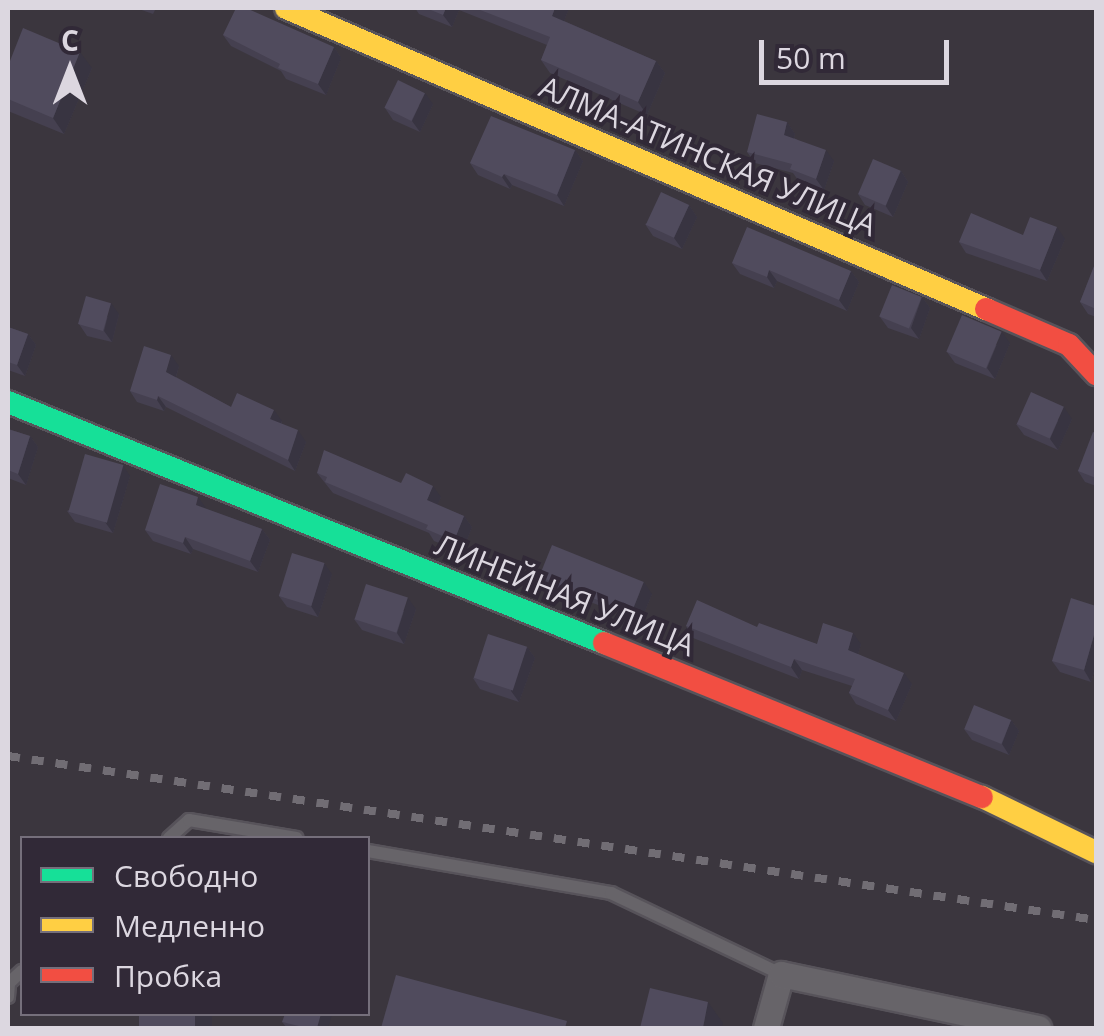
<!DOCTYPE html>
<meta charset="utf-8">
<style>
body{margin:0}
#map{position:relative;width:1104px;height:1036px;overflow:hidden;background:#3b363e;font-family:"Open Sans",sans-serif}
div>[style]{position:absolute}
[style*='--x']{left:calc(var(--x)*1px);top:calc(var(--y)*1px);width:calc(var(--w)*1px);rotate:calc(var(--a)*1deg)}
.roads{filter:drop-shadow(2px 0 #57535a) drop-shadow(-2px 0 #57535a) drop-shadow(0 2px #57535a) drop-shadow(0 -2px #57535a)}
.lane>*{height:12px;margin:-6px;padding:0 6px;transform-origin:6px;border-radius:6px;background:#676469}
.street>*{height:25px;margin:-12.5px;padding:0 12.5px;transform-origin:12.5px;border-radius:12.5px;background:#676469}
.fast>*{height:22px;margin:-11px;padding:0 11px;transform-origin:11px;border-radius:11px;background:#16e098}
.slow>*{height:22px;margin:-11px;padding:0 11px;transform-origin:11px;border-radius:11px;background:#ffcf43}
.jam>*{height:22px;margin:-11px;padding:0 11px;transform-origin:11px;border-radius:11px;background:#f24e42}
.rail>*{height:8px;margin-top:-4px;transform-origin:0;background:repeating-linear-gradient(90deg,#716d74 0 12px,transparent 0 24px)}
.wall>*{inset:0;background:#454050}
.shaded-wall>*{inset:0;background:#383441;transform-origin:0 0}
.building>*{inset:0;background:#504b5d;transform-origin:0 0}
span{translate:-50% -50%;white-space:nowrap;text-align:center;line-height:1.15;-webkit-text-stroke:8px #312937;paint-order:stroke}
.street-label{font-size:30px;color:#dcd7e0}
.frame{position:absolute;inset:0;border:10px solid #dcd7e0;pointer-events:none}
.legend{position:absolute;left:20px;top:836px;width:350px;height:180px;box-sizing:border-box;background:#312937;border:2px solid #756f7b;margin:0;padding:12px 18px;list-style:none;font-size:30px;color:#dcd7e0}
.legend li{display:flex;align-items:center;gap:20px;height:50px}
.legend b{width:50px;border:2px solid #756f7b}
.north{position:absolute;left:20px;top:20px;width:100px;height:100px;-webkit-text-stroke:8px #312937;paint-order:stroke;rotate:0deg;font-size:28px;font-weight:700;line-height:40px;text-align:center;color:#dcd7e0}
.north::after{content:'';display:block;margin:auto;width:35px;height:45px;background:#dcd7e0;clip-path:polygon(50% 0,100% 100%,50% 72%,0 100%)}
.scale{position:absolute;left:759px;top:40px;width:190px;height:45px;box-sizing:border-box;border:5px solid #dcd7e0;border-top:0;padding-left:12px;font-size:30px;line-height:35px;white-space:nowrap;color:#dcd7e0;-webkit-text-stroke:8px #312937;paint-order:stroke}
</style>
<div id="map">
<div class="roads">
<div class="lane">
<div style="--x:169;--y:838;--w:27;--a:-42"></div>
<div style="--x:189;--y:820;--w:109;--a:9.5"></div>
<div style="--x:368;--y:851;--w:247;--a:9.8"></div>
<div style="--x:611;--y:893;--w:188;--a:25.5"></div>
<div style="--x:8;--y:997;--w:14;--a:-86"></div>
<div style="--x:9;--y:983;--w:18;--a:-43"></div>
</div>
<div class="street">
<div style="--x:766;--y:1028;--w:56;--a:-74.5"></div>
<div style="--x:781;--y:974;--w:263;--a:11.9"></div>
</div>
<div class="fast">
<div style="--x:8;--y:402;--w:643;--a:22.02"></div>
</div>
<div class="slow">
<div style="--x:286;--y:8;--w:762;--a:23.27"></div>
<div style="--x:982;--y:797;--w:127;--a:25.8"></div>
</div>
<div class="jam">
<div style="--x:986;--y:309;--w:90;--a:23.4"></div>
<div style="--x:1069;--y:345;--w:40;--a:47"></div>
<div style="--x:604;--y:643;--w:408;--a:22.2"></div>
</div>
</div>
<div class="rail">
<div style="--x:8;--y:756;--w:1100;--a:8.57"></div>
</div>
<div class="wall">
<div style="clip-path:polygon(136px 8px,156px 8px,153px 14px)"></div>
<div style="clip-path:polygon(415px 8px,569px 8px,564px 21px,656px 61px,665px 73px,647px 115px,550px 73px,541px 60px,547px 45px,459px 10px,452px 27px,419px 14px)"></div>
<div style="clip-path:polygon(223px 35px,334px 47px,341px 58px,326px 95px,286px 79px,281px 71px,231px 46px)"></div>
<div style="clip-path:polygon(8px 66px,92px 68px,64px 134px,8px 111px)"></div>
<div style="clip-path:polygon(433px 104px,420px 132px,393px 120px,385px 108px)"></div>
<div style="clip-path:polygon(787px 122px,795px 134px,794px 138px,834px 161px,824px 190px,798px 180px,793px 173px,755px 163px,747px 152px)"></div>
<div style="clip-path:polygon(575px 150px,583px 161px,564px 206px,512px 185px,510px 189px,478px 175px,470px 163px)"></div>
<div style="clip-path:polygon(901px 171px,908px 182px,893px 217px,865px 205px,858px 194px)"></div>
<div style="clip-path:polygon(689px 205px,697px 217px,682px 249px,653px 236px,645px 224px)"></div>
<div style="clip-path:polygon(1023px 235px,1065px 239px,1047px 281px,966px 253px,959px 242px)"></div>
<div style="clip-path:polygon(1096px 262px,1096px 317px,1088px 314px,1080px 302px)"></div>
<div style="clip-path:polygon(732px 263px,851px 271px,859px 282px,847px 311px,777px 281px,774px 288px,740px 274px)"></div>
<div style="clip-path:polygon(922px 297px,930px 308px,919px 339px,888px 328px,880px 317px)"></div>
<div style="clip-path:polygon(119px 314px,112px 342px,87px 336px,79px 324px)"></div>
<div style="clip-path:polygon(8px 327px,28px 334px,36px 345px,25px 376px,8px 370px)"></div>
<div style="clip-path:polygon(1010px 343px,995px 379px,955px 363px,947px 352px)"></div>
<div style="clip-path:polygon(179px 366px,176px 377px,231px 407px,282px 421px,281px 424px,306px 442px,295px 471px,166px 407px,164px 411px,137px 402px,130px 391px)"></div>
<div style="clip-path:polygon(1072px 419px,1058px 450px,1024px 435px,1016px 424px)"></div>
<div style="clip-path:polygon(8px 429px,30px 436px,38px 447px,26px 485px,8px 478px)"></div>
<div style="clip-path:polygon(1096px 433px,1096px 486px,1085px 482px,1078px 471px)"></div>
<div style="clip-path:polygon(317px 473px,401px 483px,441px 497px,437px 505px,464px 516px,472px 527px,462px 552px,434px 541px,429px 533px,333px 493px)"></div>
<div style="clip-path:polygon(130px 476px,113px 533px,75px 522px,67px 511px)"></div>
<div style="clip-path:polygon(206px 509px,262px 529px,270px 540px,258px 572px,193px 549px,191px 554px,153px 541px,145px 530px)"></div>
<div style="clip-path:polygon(332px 574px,318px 617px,287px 607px,279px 596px)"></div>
<div style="clip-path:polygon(539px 576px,652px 594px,641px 620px,547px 587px)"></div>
<div style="clip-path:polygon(1096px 606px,1096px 665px,1091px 682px,1060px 672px,1052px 661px)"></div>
<div style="clip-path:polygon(416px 609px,404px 644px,362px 630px,354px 619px)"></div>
<div style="clip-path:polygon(686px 626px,817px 644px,861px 644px,858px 654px,912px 684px,896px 721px,856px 704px,849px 693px,852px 686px,802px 670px,799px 679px,693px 638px)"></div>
<div style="clip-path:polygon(527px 647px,535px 658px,519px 702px,480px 689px,473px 678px)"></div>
<div style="clip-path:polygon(1011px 720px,1019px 731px,1009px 755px,972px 740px,964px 729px)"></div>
<div style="clip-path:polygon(282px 1022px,328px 1028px,287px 1028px)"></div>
</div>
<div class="shaded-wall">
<div style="clip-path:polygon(446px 8px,456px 8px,459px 10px,452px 27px,443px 15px)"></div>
<div style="clip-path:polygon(555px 8px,569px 8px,561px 29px,552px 16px)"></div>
<div style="clip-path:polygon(334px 47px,341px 58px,326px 95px,318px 84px)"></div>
<div style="clip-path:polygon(80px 52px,92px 68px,64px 134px,53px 118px)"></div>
<div style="clip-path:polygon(656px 61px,665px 73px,647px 115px,638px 102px)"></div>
<div style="clip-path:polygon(425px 93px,433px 104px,420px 132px,412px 121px)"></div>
<div style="clip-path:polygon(787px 122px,795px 134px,792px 146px,784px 135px)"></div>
<div style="clip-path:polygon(575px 150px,583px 161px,564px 206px,557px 195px)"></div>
<div style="clip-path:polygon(826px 150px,834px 161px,824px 190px,816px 179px)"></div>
<div style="clip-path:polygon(901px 171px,908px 182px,893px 217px,885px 205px)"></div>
<div style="clip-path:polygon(504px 174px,512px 185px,510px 189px,502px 177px)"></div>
<div style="clip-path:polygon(689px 205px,697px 217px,682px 249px,674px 238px)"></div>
<div style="clip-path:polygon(1057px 227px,1065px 239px,1047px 281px,1040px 270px)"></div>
<div style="clip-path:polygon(769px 270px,777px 281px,774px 288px,767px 277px)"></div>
<div style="clip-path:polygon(851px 271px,859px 282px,847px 311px,839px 300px)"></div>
<div style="clip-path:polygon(922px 297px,930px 308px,919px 339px,911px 328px)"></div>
<div style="clip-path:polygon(111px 303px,119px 314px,112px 342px,104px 331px)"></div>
<div style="clip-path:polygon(1002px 332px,1010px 343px,995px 379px,987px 368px)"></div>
<div style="clip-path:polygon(28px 334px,36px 345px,25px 376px,17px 365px)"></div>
<div style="clip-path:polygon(171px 355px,179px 366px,174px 383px,166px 372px)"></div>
<div style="clip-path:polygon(158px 396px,166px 407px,164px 411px,157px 400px)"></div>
<div style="clip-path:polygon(1064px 407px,1072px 419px,1058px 450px,1050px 439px)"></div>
<div style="clip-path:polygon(274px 410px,282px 421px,277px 431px,270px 419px)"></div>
<div style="clip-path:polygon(298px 430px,306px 442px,295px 471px,288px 460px)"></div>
<div style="clip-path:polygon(30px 436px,38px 447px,26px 485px,18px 474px)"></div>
<div style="clip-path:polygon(123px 465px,130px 476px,113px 533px,105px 522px)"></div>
<div style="clip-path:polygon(433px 486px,441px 497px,434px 512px,427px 500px)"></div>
<div style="clip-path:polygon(198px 497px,206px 508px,196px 505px)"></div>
<div style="clip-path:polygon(464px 516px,472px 527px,462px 552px,454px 541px)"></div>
<div style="clip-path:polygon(262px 529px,270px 540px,258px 572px,250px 561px)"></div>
<div style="clip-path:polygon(185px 537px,193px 549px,191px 554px,183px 543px)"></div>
<div style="clip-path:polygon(324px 563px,332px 574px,318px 617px,311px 606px)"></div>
<div style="clip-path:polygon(644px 582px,652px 594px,641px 620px,633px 609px)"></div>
<div style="clip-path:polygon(408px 598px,416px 609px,404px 644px,397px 633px)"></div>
<div style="clip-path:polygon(1096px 628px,1096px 665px,1091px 682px,1084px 670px)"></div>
<div style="clip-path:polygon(853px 633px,861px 644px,856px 661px,848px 650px)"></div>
<div style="clip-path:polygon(527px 647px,535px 658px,519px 702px,511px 691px)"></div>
<div style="clip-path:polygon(794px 659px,802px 670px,799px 679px,791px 667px)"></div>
<div style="clip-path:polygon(904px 673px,912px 684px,896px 721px,888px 710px)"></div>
<div style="clip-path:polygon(1011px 720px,1019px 731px,1009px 755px,1002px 744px)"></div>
<div style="clip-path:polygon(708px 1002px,723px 1023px,722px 1028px,703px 1028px)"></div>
<div style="left:195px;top:1014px;width:17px;height:14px"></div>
<div style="clip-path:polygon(321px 1014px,332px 1014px,328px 1028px,317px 1028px)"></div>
</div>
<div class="building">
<div style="clip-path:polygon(236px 8px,246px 8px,334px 47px,318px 84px,278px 68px,280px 64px,223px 35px)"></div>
<div style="clip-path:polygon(426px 8px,446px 8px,443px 15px)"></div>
<div style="clip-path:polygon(475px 8px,555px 8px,552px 16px,656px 61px,638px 102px,541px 60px,550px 37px)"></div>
<div style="clip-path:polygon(23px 28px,80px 52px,53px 118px,8px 99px,8px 66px)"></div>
<div style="left:398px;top:80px;width:30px;height:31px;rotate:26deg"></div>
<div style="clip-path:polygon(757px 114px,787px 122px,784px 135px,826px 150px,816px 179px,790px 169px,792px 164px,747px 152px)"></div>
<div style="clip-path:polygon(491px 116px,575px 150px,557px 195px,504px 174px,502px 177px,470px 163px)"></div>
<div style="left:873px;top:159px;width:30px;height:38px;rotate:23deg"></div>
<div style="left:661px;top:192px;width:31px;height:36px;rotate:25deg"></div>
<div style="clip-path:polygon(971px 213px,1023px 235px,1030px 217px,1057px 227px,1040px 270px,959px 242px)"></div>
<div style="clip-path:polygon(747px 227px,851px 271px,839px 300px,769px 270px,767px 277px,732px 263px)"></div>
<div style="clip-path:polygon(1096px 261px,1096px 309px,1080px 302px)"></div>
<div style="left:892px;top:285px;width:32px;height:34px;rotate:22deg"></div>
<div style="left:86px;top:296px;width:26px;height:29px;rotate:16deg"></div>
<div style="left:962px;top:315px;width:43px;height:40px;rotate:23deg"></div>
<div style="clip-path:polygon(8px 327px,28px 334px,17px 365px,8px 362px)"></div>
<div style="clip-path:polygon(144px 346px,171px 355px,166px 372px,231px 407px,237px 393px,274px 410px,270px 419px,298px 430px,288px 460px,158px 396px,157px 400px,130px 391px)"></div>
<div style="left:1031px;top:392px;width:36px;height:35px;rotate:24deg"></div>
<div style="clip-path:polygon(8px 429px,30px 436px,18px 474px,8px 470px)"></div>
<div style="clip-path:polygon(1093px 432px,1096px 433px,1096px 478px,1078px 471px)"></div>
<div style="clip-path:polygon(324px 450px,401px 483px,406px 473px,433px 486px,427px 500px,464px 516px,454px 541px,426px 529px,428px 525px,325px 482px,327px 477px,317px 473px)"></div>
<div style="left:85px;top:454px;width:40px;height:60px;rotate:16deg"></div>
<div style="clip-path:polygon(160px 484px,198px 497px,196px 505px,262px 529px,250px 561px,185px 537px,183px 543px,145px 530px)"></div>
<div style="left:552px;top:545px;width:99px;height:34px;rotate:22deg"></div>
<div style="left:292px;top:553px;width:34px;height:45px;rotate:17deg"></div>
<div style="left:366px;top:584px;width:44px;height:37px;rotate:18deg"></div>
<div style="clip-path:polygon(1071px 598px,1096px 606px,1096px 628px,1084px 670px,1052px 661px)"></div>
<div style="clip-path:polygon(697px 600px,757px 627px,759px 623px,817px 644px,823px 623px,853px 633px,848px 650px,904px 673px,888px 710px,849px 693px,855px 679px,794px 659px,791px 667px,686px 626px)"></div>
<div style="left:488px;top:634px;width:41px;height:46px;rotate:18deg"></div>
<div style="left:974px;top:705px;width:40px;height:26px;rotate:22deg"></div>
<div style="clip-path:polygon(396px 975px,567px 1021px,565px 1028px,381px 1028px)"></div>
<div style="clip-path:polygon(650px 988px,708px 1002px,703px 1028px,640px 1028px)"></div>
<div style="left:139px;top:1014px;width:56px;height:14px"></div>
<div style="clip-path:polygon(285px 1014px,321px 1014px,317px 1028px,307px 1028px,282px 1022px)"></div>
</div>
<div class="street-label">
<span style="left:708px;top:156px;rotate:23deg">АЛМА-АТИНСКАЯ УЛИЦА</span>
<span style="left:565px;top:595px;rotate:22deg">ЛИНЕЙНАЯ УЛИЦА</span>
</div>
<div class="frame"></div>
<ul class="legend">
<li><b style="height:12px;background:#16e098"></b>Свободно</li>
<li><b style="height:12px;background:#ffcf43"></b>Медленно</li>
<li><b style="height:12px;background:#f24e42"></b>Пробка</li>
</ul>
<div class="north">С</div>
<div class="scale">50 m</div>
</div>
